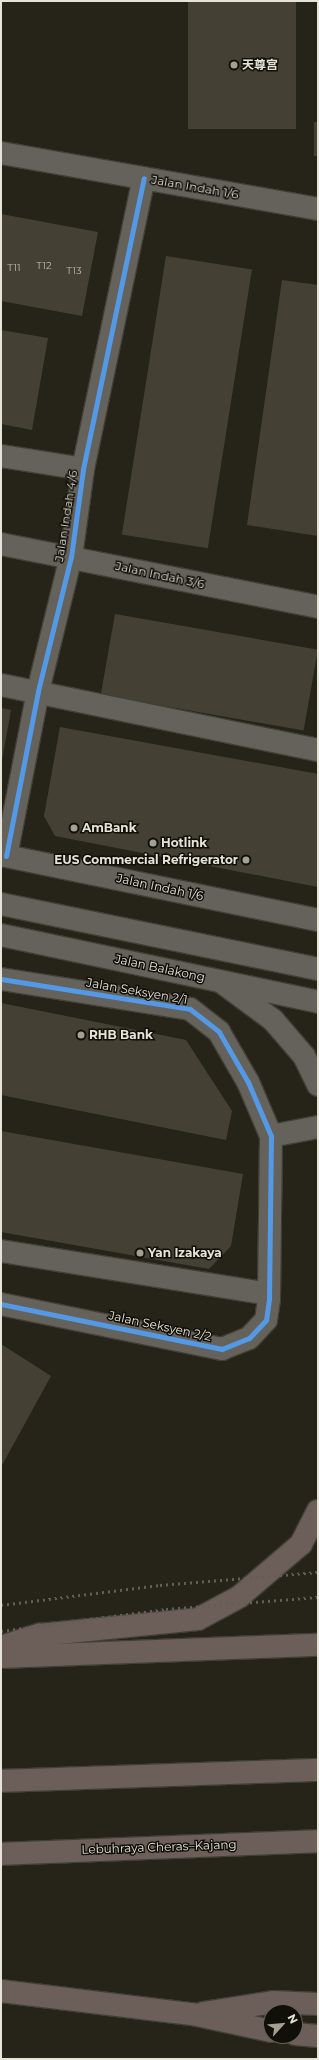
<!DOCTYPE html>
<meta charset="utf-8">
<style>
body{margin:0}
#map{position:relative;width:319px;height:2060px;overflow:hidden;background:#262419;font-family:Montserrat,"Noto Sans SC",sans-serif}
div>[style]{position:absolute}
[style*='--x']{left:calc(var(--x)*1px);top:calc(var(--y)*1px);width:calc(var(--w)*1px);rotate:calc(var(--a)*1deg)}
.building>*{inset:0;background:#444134;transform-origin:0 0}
.roads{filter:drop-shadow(1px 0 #414037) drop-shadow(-1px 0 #414037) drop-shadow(0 1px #414037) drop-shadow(0 -1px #414037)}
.minor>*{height:22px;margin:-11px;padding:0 11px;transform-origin:11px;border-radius:11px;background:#64625a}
.highway>*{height:22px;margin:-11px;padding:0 11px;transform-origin:11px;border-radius:11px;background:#6c5e59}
.rail>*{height:3px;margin-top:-1.5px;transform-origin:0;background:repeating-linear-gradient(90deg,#605e55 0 2px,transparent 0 6px)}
.cycleway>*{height:5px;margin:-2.5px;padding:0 2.5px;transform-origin:2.5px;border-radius:2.5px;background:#5399e6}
.dots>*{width:11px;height:11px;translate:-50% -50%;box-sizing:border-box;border:2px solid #111008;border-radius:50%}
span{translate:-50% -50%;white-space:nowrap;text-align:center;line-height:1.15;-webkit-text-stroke:3px #111008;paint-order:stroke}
.number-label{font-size:10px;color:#bebaae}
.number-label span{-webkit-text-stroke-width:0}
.poi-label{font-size:12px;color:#e6e3d7;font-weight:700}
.left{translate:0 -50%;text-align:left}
.right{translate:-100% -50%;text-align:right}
.street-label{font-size:12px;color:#e6e3d7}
.frame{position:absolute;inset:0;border:2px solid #e6e3d7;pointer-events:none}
.north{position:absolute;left:263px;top:2004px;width:40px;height:40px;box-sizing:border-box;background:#111008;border:1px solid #66645b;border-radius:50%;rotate:63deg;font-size:11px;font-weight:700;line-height:16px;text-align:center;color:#e6e3d7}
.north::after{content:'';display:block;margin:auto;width:14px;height:18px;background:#a3a094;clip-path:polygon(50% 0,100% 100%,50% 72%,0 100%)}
</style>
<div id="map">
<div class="building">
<div style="left:188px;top:1px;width:108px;height:128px"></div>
<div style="left:318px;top:122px;width:34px;height:4px;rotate:90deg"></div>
<div style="clip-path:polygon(1px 214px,98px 232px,82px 316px,1px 301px)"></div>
<div style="left:166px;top:256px;width:87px;height:282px;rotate:9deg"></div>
<div style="clip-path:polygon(282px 280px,318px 285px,318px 536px,247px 525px)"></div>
<div style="clip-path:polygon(1px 330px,48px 338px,32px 430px,1px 424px)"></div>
<div style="left:115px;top:614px;width:206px;height:82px;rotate:10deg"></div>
<div style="clip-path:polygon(1px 708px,11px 710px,2px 760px,1px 759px)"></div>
<div style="clip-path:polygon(60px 727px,318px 774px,318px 887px,55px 836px,44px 816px)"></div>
<div style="clip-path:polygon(1px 1003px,186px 1040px,232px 1111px,226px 1140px,1px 1095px)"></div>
<div style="clip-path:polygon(1px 1131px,243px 1174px,231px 1246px,209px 1269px,1px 1232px)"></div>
<div style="clip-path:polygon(1px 1344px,51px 1376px,1px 1467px)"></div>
</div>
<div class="roads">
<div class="minor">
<div style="--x:1;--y:153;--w:322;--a:10"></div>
<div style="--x:1;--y:456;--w:83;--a:9"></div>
<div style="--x:1;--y:544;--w:323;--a:11.2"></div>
<div style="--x:1;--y:685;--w:324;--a:11.6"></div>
<div style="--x:1;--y:855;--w:324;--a:11.6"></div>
<div style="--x:6;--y:856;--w:168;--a:-79"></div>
<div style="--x:38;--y:691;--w:138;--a:-76.2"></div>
<div style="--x:71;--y:557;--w:89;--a:-82.2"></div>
<div style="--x:83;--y:469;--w:297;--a:-78.2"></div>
<div style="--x:1;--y:904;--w:324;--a:11.6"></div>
<div style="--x:1;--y:935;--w:324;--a:11.9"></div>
<div style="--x:1;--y:979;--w:191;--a:9"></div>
<div style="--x:190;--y:1009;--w:37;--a:38"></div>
<div style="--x:219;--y:1032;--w:58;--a:59.9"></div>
<div style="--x:248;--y:1082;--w:59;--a:66.9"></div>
<div style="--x:271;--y:1136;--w:163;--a:90.7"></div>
<div style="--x:269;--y:1299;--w:21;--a:98"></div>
<div style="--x:266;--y:1320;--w:25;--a:133"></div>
<div style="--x:249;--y:1338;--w:29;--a:158"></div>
<div style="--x:222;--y:1349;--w:226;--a:-168.5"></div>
<div style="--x:224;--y:984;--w:61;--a:36.3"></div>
<div style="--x:273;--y:1020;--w:48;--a:49.3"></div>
<div style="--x:304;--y:1056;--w:32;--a:64"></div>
<div style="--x:271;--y:1136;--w:48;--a:-10.8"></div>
<div style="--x:1;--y:1251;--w:271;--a:9.1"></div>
</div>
<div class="highway">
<div style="--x:1;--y:1647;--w:40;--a:-18"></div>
<div style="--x:39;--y:1635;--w:160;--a:-5.7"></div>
<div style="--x:198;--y:1619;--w:47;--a:-28.2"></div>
<div style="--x:239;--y:1597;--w:82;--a:-40.5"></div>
<div style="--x:301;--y:1544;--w:37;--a:-63"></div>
<div style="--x:1;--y:1657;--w:317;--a:-2.2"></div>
<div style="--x:1;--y:1781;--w:317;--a:-2"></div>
<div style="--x:1;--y:1854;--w:317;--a:-2.3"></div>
<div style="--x:1;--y:1991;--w:192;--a:6.9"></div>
<div style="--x:192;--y:2014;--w:81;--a:12.1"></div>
<div style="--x:203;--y:2013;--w:71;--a:-8.9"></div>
<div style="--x:273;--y:2002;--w:45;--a:2.5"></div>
<div style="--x:295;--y:2034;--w:23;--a:5"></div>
</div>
</div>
<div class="rail">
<div style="--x:1;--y:1605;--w:160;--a:-7.2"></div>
<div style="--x:160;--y:1585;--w:159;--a:-4.7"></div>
<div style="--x:1;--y:1631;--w:166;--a:-7.6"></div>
<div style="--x:166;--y:1609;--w:152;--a:-4.5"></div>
</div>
<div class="cycleway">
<div style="--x:6;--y:856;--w:168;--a:-79"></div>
<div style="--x:38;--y:691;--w:138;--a:-76.2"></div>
<div style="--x:71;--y:557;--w:89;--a:-82.2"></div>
<div style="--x:83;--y:469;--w:297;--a:-78.2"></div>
<div style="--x:1;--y:979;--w:191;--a:9"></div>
<div style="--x:190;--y:1009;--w:37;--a:38"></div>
<div style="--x:219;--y:1032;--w:58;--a:59.9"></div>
<div style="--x:248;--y:1082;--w:59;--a:66.9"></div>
<div style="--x:271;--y:1136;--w:163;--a:90.7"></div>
<div style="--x:269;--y:1299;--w:21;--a:98"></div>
<div style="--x:266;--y:1320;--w:25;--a:133"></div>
<div style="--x:249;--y:1338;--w:29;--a:158"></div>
<div style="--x:222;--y:1349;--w:226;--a:-168.5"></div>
</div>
<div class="dots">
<div style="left:234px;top:65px;background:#a3a094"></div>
<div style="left:74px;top:828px;background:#a3a094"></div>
<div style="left:153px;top:843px;background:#a3a094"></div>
<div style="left:246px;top:860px;background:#a3a094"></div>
<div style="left:81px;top:1035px;background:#a3a094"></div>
<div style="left:140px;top:1253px;background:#a3a094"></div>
</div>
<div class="number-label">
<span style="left:44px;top:266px">T12</span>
<span style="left:14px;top:268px">T11</span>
<span style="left:74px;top:271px">T13</span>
</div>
<div class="poi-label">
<span class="left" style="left:242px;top:65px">天尊宫</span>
<span class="left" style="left:82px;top:828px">AmBank</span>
<span class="left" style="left:161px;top:843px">Hotlink</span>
<span class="right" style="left:238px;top:860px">EUS Commercial Refrigerator</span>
<span class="left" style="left:89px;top:1035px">RHB Bank</span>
<span class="left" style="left:148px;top:1253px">Yan Izakaya</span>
</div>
<div class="street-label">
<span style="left:195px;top:187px;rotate:10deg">Jalan Indah 1/6</span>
<span style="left:66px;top:516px;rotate:-81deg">Jalan Indah 4/6</span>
<span style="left:160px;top:575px;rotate:12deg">Jalan Indah 3/6</span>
<span style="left:160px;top:887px;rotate:12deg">Jalan Indah 1/6</span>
<span style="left:160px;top:968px;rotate:12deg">Jalan Balakong</span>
<span style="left:137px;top:991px;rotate:10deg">Jalan Seksyen 2/1</span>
<span style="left:160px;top:1326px;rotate:12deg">Jalan Seksyen 2/2</span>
<span style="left:159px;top:1847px;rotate:-2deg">Lebuhraya Cheras–Kajang</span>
</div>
<div class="frame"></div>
<div class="north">N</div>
</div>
